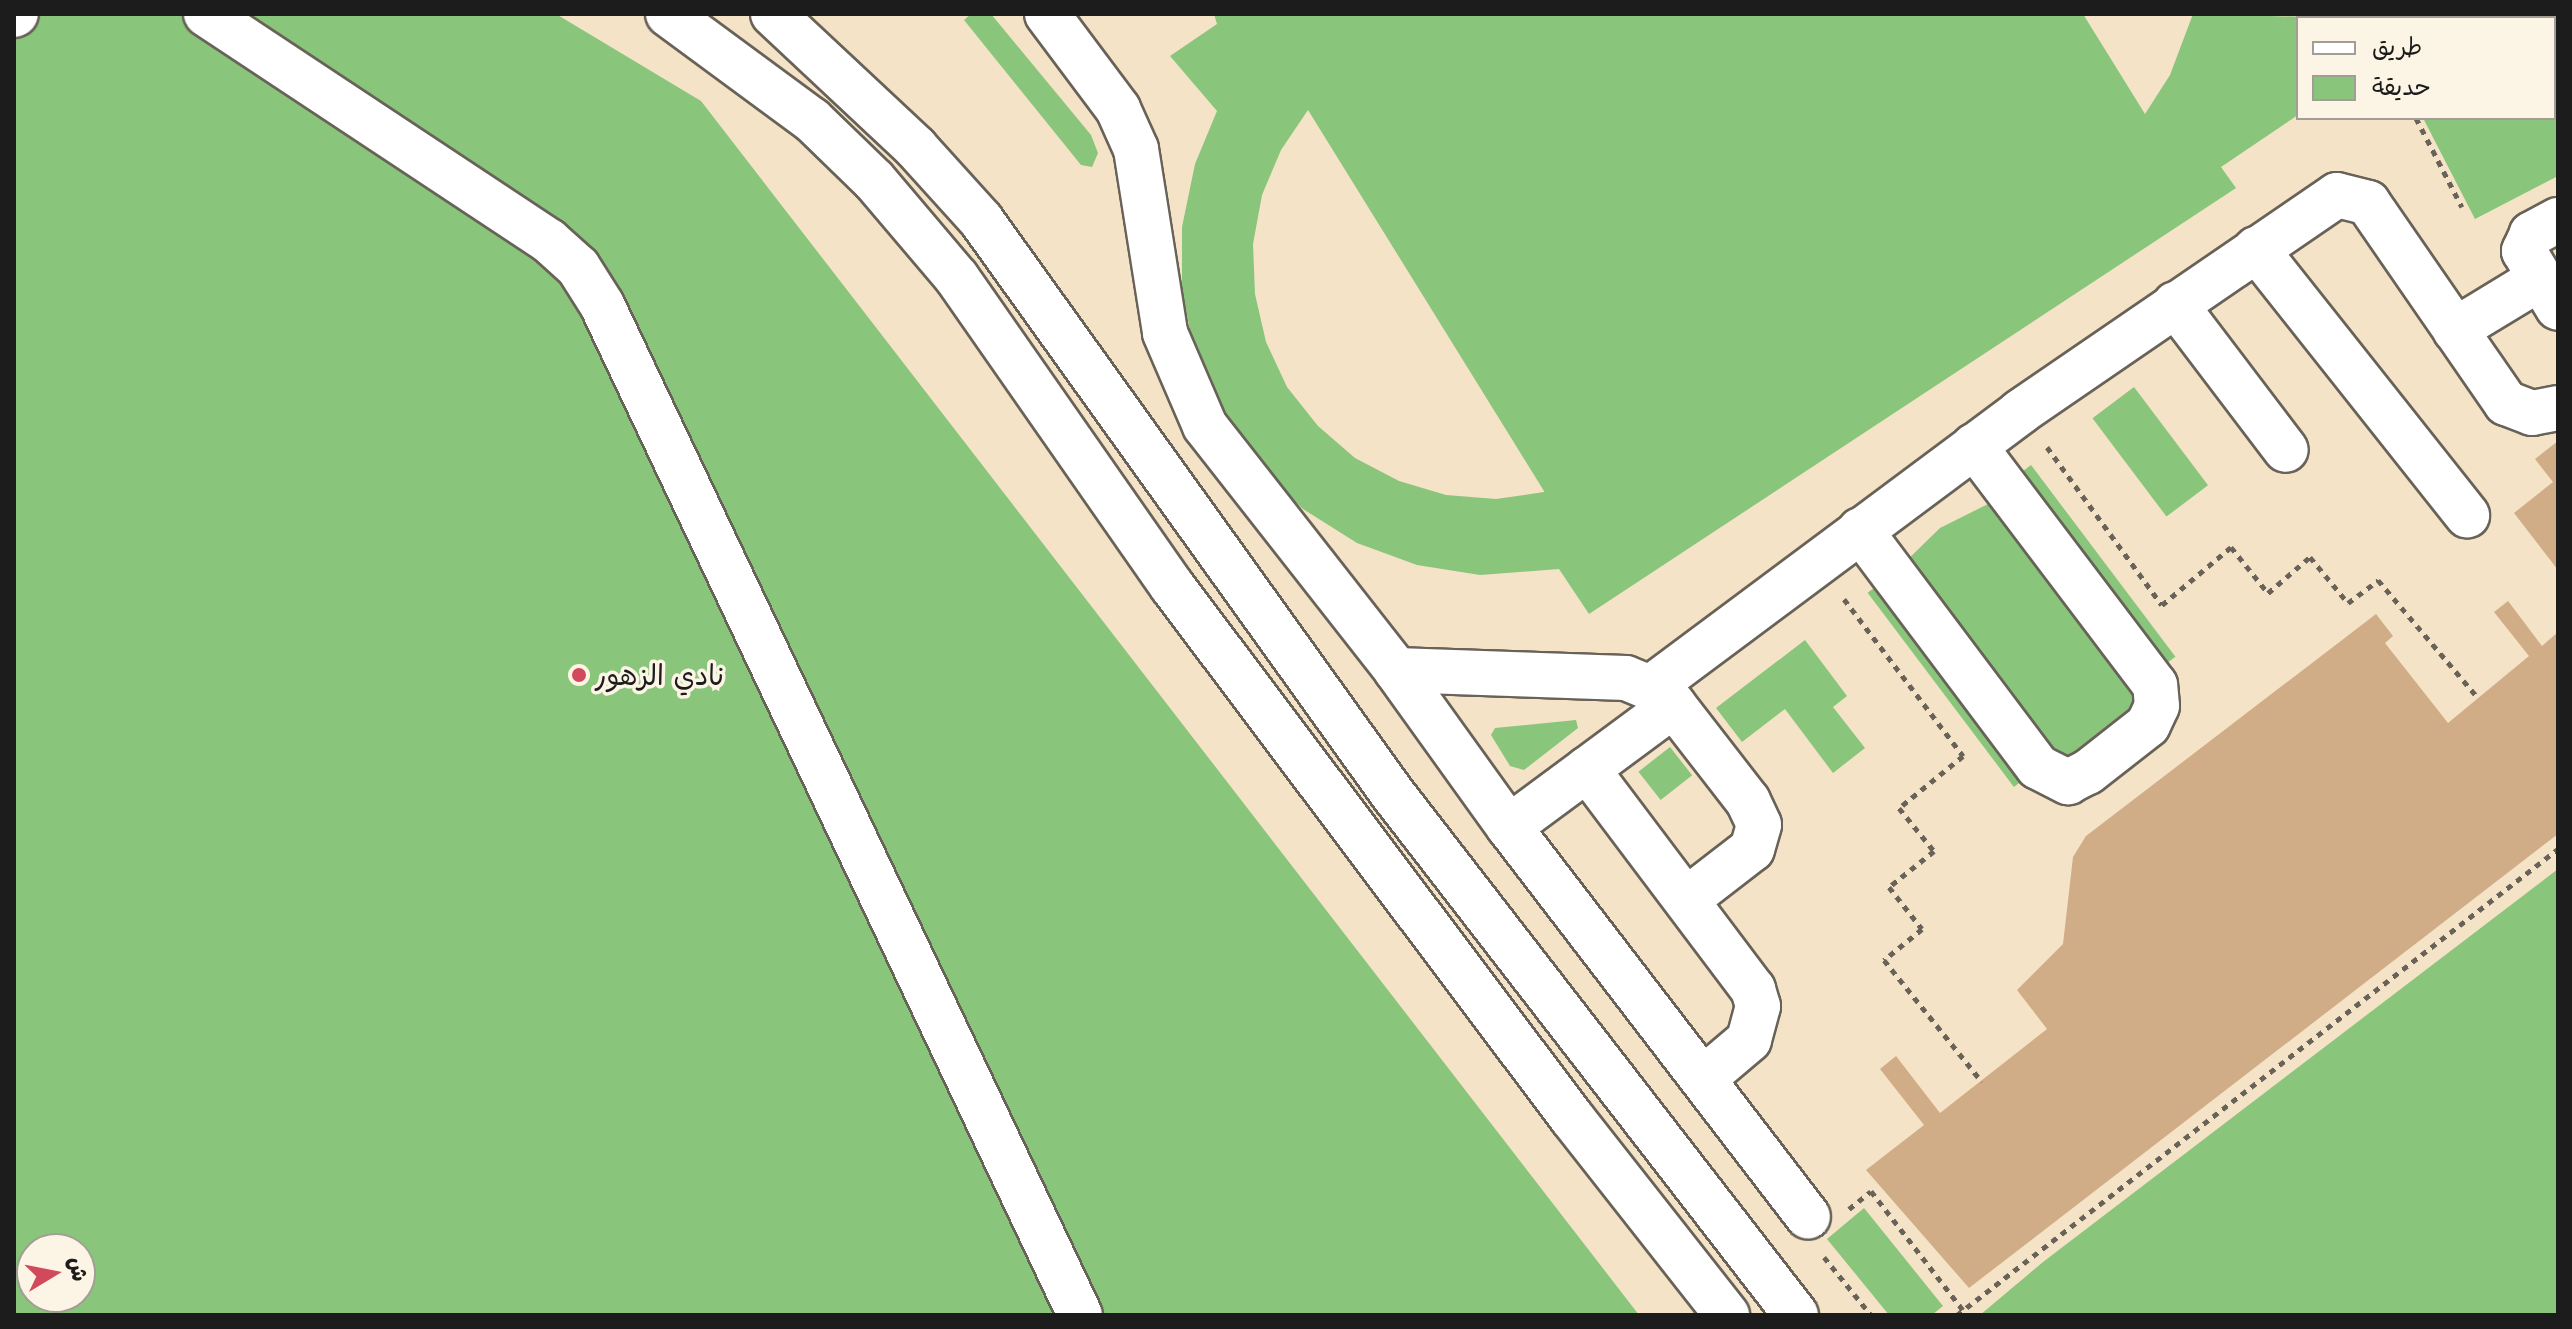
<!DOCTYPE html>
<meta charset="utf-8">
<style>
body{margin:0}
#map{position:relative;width:2572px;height:1329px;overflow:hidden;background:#f4e3c6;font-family:"Shantell Sans","Playpen Sans Arabic",sans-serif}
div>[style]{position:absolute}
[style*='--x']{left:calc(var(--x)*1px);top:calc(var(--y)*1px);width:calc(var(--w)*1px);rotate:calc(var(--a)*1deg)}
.green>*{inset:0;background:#89c57b;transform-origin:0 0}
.building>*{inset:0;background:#d0ad86}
.path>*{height:5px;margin-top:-2.5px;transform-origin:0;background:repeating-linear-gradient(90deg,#686258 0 6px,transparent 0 12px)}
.roads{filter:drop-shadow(2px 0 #686258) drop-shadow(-2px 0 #686258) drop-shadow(0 2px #686258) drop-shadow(0 -2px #686258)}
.minor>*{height:44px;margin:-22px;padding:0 22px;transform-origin:22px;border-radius:22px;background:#fff}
.dots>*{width:22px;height:22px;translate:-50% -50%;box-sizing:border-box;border:4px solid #fcf5e5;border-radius:50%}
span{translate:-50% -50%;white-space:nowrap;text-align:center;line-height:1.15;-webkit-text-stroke:7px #fcf5e5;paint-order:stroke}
.poi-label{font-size:28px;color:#1c1c1c}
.left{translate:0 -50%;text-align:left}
.frame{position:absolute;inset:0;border:16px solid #1c1c1c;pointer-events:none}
.legend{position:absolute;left:2296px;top:16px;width:260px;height:104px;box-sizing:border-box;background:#fcf5e5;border:2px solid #a29e95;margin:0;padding:10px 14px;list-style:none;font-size:24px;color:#1c1c1c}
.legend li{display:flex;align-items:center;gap:16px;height:40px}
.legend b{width:40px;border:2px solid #a29e95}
.north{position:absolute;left:16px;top:1233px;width:80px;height:80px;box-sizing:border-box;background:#fcf5e5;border:2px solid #a29e95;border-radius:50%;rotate:80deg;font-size:22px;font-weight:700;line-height:32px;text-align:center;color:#1c1c1c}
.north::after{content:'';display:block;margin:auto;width:28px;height:36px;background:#d1495b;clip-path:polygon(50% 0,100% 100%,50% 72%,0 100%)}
</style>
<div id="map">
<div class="green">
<div style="clip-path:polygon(evenodd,14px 14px,556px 14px,701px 101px,1639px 1315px,14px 1315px,14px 14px,32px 1249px,80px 1249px,80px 1297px,32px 1297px,32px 1249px)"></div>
<div style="clip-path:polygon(971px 14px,991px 14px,1091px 135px,1098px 153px,1092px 167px,1081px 165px,964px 20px)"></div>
<div style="clip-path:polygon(evenodd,1214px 14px,2083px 14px,2145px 114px,2170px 75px,2193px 14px,2352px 18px,2298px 18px,2298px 115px,2221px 167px,2236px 188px,1589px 614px,1559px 569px,1480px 575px,1417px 565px,1357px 543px,1303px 509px,1257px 465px,1220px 413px,1195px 354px,1182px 291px,1182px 227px,1195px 164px,1217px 111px,1170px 56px,1217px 24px,1214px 14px,1308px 110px,1544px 491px,1544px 492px,1496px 499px,1446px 495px,1399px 481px,1355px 458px,1318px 426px,1287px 387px,1266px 342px,1255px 294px,1253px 244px,1262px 195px,1281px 150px,1308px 110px)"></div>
<div style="clip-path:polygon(2371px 14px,2558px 14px,2558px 176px,2475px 219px,2423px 118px,2554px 118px,2554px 18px)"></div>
<div style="left:2134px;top:387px;width:123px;height:52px;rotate:53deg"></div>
<div style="left:2031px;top:465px;width:240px;height:19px;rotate:53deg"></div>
<div style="clip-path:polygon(1990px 503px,2142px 700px,2108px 738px,2062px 760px,1900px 567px,1940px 528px)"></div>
<div style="left:1882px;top:582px;width:243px;height:18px;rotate:53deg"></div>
<div style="clip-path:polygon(1805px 640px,1847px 696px,1833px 707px,1865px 748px,1833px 773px,1785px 709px,1742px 742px,1716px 708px)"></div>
<div style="clip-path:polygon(1576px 720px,1578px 728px,1524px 770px,1510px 766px,1491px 735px,1495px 728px)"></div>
<div style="left:1670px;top:747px;width:36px;height:40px;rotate:52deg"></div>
<div style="clip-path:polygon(2558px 869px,2558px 1315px,1980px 1315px,2043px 1262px)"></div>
<div style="clip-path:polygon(1864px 1208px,1943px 1306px,1932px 1315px,1889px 1315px,1827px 1239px)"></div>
</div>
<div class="building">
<div style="clip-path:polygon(2558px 441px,2558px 570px,2514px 513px,2553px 482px,2535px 459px)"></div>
<div style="clip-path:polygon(2508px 601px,2542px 646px,2558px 632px,2558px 834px,1969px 1288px,1866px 1170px,1924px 1125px,1880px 1069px,1896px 1056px,1940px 1113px,2047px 1029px,2017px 990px,2063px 944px,2073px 857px,2086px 836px,2376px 614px,2393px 636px,2385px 643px,2448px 723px,2529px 656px,2494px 612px)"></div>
</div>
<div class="path">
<div style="--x:2362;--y:14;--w:4;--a:63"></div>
<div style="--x:2416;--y:118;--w:100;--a:62.7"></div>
<div style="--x:2047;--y:447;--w:195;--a:54"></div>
<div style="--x:2162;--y:605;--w:90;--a:-40"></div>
<div style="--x:2231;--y:547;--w:59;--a:51.2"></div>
<div style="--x:2268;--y:593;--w:55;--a:-40.6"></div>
<div style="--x:2310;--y:557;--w:60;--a:50.4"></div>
<div style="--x:2348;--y:603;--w:38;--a:-37"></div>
<div style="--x:2378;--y:580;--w:156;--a:49.7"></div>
<div style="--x:1844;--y:599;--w:197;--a:52.8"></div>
<div style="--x:1963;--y:756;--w:82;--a:140.9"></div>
<div style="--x:1899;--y:808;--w:55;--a:50.9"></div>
<div style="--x:1934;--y:851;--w:58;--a:141.3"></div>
<div style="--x:1889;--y:887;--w:53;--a:51.8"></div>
<div style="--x:1922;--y:929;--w:49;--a:140.8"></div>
<div style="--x:1884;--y:960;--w:156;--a:51.2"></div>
<div style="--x:1849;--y:1209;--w:28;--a:-39"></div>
<div style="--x:1871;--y:1191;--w:150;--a:52.3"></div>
<div style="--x:1824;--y:1257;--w:75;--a:51"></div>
<div style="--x:1957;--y:1315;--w:760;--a:-37.79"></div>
</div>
<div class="roads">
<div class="minor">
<div style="--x:206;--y:14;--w:411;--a:33.5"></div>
<div style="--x:549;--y:241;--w:39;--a:42"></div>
<div style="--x:578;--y:267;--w:45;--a:57.7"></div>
<div style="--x:602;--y:305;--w:1117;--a:64.67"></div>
<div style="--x:668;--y:14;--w:179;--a:36.4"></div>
<div style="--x:812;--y:120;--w:86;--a:44.1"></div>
<div style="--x:874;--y:180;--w:128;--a:49.7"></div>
<div style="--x:957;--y:278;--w:376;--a:55.1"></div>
<div style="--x:1172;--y:586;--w:666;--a:53.06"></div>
<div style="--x:1572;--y:1118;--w:251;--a:51.8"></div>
<div style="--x:773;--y:14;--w:196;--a:43.1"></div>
<div style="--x:916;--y:148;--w:97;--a:47.9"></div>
<div style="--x:981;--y:220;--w:705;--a:54.35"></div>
<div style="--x:1392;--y:793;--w:660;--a:52.26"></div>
<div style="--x:1047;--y:14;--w:119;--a:53.2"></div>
<div style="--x:1118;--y:109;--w:44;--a:65.8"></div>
<div style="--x:1136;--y:149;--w:186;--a:81"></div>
<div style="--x:1165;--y:333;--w:101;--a:66.7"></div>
<div style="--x:1205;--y:426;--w:310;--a:51.9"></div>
<div style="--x:1396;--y:670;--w:193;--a:54.3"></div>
<div style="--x:1509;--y:827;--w:491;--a:52.5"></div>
<div style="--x:14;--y:15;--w:2;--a:-27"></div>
<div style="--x:2558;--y:220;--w:30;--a:152"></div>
<div style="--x:2532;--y:234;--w:19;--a:115"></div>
<div style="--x:2524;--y:251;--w:66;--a:59.2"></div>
<div style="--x:2256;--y:249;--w:340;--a:51.6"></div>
<div style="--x:2175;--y:304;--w:183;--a:52.8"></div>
<div style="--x:2455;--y:330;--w:98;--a:-31.3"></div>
<div style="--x:1860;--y:530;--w:296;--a:53.1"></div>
<div style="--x:2038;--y:767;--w:34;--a:27"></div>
<div style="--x:2068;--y:782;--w:22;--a:-27"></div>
<div style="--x:2088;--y:772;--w:76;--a:-38.1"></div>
<div style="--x:2148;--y:725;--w:21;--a:-65"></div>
<div style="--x:2157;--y:706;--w:21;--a:-95"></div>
<div style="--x:2155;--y:685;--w:300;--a:-127.1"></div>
<div style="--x:1396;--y:670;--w:230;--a:2"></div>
<div style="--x:1626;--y:678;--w:42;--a:22.3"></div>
<div style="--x:1665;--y:694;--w:135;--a:52.2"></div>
<div style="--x:1748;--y:801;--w:26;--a:65"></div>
<div style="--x:1759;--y:825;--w:25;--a:106"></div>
<div style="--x:1752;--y:849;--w:83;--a:142.3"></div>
<div style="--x:1653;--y:686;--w:458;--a:-36.7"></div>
<div style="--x:2020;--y:412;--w:384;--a:-34.4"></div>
<div style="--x:2337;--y:195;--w:32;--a:14"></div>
<div style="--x:2368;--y:203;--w:243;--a:55.4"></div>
<div style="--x:2506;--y:403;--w:28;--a:21"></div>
<div style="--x:2532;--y:413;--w:26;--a:-11"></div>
<div style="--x:1587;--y:769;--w:276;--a:53"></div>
<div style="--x:1753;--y:989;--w:18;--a:74"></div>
<div style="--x:1758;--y:1006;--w:35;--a:105"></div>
<div style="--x:1749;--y:1040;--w:60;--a:139.7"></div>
<div style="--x:1509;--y:827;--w:205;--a:-36.5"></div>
</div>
</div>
<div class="dots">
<div style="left:579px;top:675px;background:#d1495b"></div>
</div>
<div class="poi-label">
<span class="left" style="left:595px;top:675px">نادي الزهور</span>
</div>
<div class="frame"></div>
<ul class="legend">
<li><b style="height:10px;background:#fff"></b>طريق</li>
<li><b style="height:22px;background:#89c57b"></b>حديقة</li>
</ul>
<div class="north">ش</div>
</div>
